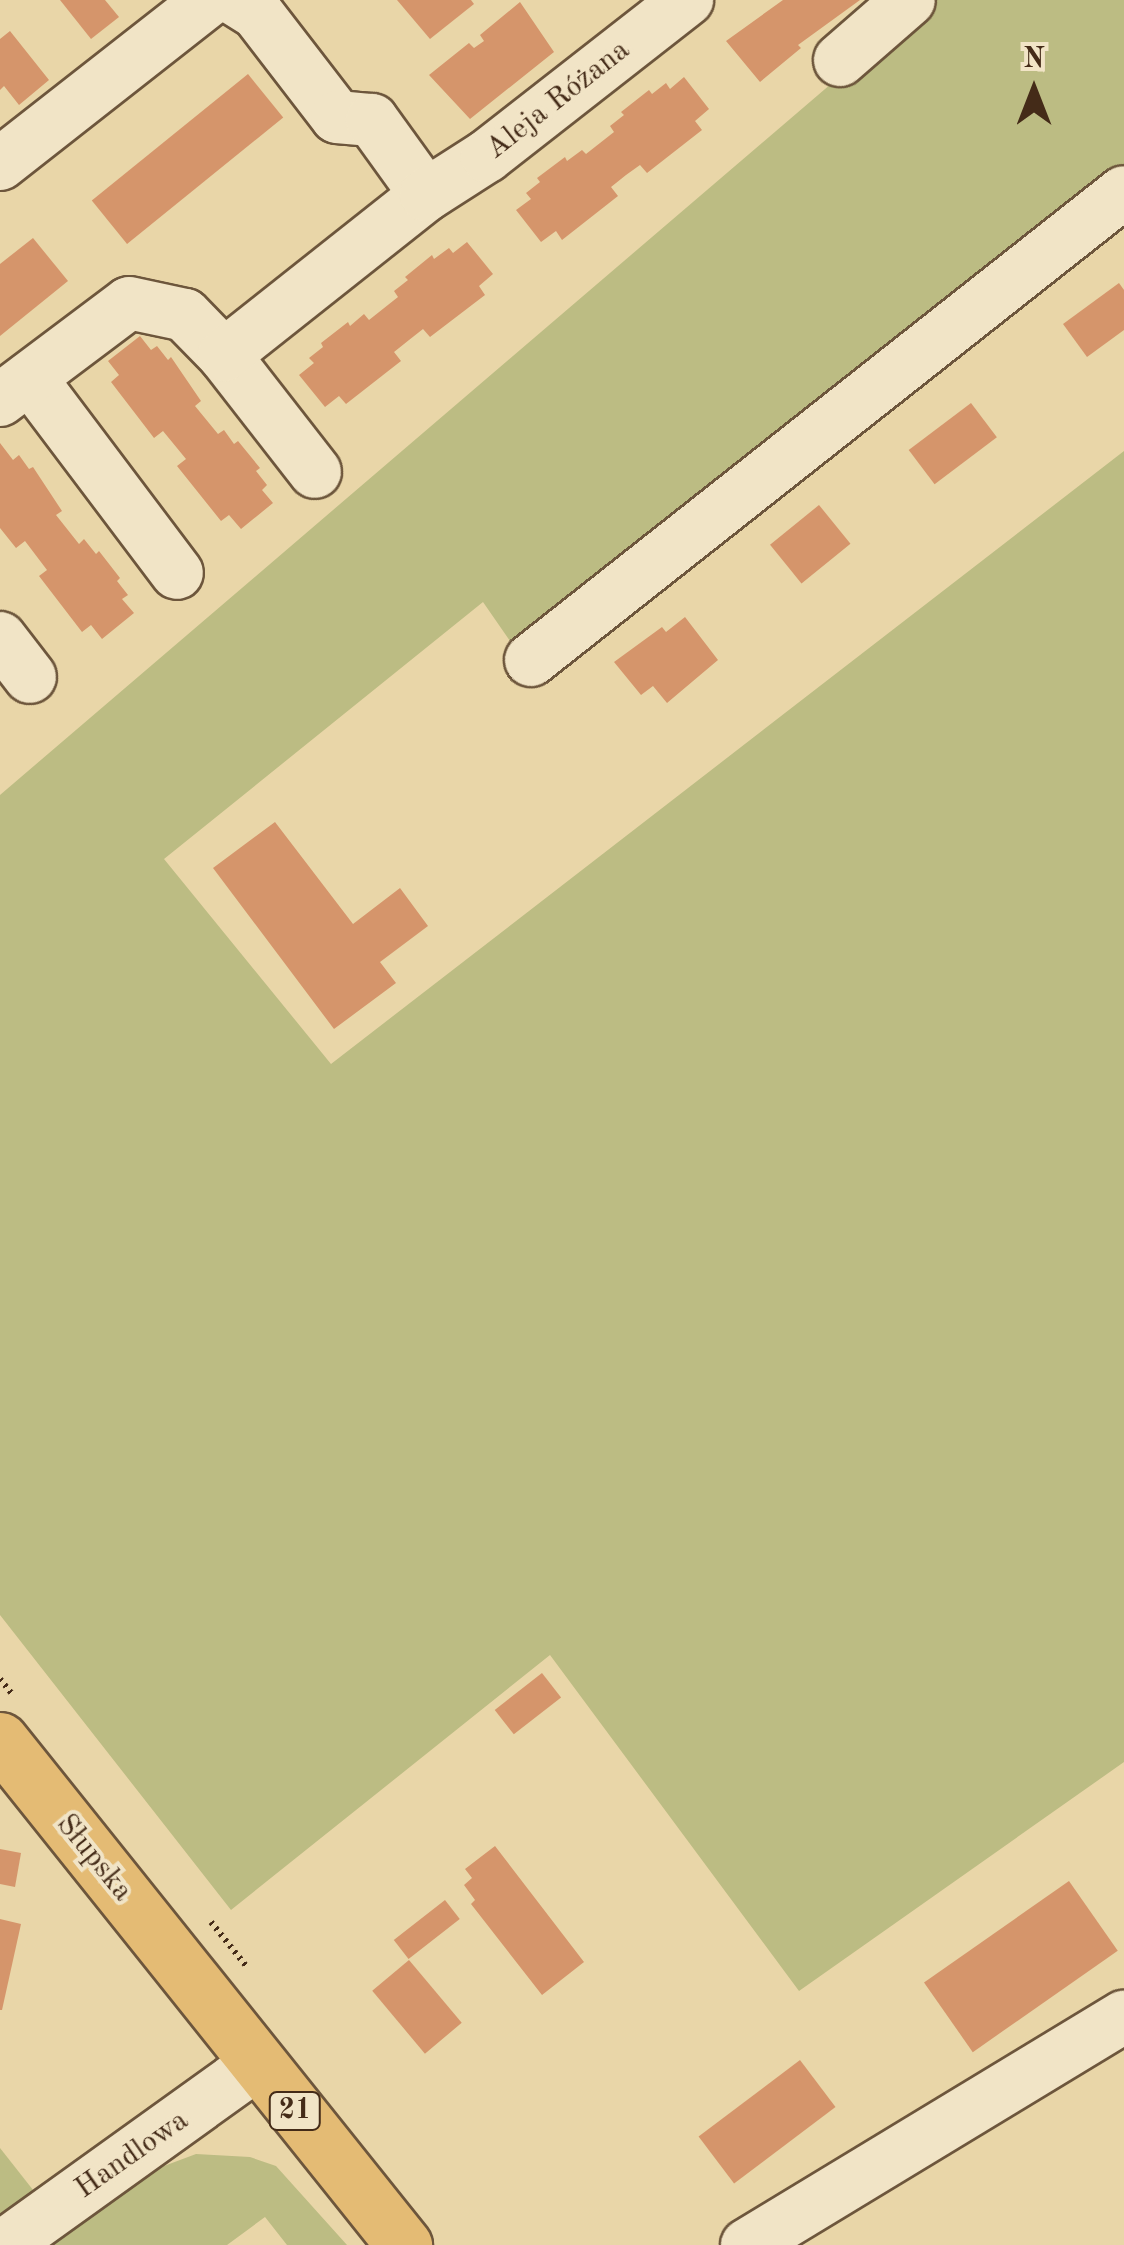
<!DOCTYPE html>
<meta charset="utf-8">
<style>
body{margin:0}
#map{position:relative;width:1124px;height:2245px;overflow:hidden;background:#e9d6a8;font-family:"Old Standard TT",serif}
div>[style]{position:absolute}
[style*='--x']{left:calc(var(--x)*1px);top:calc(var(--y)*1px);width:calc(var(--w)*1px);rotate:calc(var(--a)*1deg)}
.green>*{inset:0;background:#bcbc83}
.building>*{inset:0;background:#d5956b;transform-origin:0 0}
.path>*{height:6px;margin-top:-3px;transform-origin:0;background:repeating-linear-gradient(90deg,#442b18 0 2.5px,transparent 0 7.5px)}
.roads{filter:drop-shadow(2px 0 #6d563c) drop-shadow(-2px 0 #6d563c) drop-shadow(0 2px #6d563c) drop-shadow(0 -2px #6d563c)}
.minor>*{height:52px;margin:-26px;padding:0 26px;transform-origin:26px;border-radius:26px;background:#f1e4c6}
.major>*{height:55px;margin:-27.5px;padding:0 27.5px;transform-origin:27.5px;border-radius:27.5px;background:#e4bb74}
span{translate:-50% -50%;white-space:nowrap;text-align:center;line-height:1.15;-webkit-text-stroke:8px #f1e4c6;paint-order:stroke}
.shield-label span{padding:2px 8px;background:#f1e4c6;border:2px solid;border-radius:8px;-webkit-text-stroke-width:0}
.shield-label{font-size:28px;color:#442b18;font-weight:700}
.street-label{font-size:30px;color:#442b18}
.north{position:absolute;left:984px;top:40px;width:100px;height:100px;-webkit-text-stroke:8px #f1e4c6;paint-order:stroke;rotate:0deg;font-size:28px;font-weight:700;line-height:40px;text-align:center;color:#442b18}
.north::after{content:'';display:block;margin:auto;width:35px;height:45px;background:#442b18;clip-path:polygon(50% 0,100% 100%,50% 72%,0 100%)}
</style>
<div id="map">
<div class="green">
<div style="clip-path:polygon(929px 0,1124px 0,1124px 173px,517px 651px,483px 602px,164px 859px,331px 1064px,1124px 451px,1124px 1762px,799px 1991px,550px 1655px,231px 1910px,0 1615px,0 795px)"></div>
<div style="clip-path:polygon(0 2148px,37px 2195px,0 2222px)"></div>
<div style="clip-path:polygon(196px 2154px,250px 2157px,276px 2166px,347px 2245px,287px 2245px,265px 2217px,227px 2245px,48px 2245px,140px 2175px)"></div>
</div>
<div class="building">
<div style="clip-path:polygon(60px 0,105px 0,119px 17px,91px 39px)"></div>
<div style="clip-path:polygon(397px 0,471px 0,474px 4px,430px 39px)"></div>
<div style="clip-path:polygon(783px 0,860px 0,798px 45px,801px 48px,760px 82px,726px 41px)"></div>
<div style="clip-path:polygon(520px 2px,554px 52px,470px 119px,429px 75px,469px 43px,474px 48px,484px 41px,480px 35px)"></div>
<div style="clip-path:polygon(10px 31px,49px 80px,19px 105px,4px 86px,0 90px,0 39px)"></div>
<div style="left:248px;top:74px;width:56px;height:201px;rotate:51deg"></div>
<div style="clip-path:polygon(684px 77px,709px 109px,695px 121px,702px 130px,647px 173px,640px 165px,626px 175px,611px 187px,618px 196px,562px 240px,556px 231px,541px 242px,516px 210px,531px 199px,526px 193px,540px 182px,537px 178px,565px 157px,567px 161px,582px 150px,586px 154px,614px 132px,610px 126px,624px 115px,621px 112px,649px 90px,652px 94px,666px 83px,670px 89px)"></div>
<div style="clip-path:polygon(33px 238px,68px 281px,0 336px,0 264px)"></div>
<div style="clip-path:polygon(467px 242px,493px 274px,479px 286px,485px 295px,430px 337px,423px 329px,409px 340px,394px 352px,401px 361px,346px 404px,339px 396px,325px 407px,299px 375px,314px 363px,309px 358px,323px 347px,321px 343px,348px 322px,350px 326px,364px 314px,369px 320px,398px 297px,394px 291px,408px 280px,405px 277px,432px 255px,434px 259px,449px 248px,453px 253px)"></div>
<div style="clip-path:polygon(1119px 283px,1124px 290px,1124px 330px,1087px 357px,1063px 324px)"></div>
<div style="clip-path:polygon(140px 336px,151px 350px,157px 346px,168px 360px,171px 357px,201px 401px,195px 406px,218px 434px,224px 430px,234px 444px,238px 441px,260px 468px,256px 471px,267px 485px,262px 490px,273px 503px,241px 529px,229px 515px,221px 521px,177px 466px,186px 459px,163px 431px,154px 438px,111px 382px,119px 375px,108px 361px)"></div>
<div style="left:971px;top:403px;width:43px;height:78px;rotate:53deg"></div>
<div style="clip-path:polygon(0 443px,13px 460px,19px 455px,29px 469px,33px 467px,62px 511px,56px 515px,79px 544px,84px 539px,96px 554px,99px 551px,120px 578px,117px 581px,128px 595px,122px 599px,134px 613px,102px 639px,91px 625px,82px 632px,39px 576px,47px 570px,25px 541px,16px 548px,0 528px)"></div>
<div style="left:819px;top:505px;width:50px;height:63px;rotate:51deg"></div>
<div style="clip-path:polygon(685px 617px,718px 660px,667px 703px,653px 686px,641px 695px,614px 662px,662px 627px,666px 632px)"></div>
<div style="clip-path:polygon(275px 822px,353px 924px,400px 888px,428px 926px,380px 962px,396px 983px,334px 1029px,213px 868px)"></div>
<div style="left:542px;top:1673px;width:31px;height:60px;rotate:52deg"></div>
<div style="clip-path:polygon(495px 1846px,584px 1962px,542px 1995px,471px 1904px,475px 1900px,464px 1885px,472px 1878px,465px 1869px)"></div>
<div style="clip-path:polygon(0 1849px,21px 1853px,15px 1887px,0 1884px)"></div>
<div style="left:1069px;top:1881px;width:85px;height:177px;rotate:55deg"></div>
<div style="left:445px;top:1900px;width:24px;height:65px;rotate:52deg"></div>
<div style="clip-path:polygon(0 1919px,21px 1924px,2px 2010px,0 2010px)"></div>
<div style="left:409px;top:1960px;width:82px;height:48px;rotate:50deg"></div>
<div style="left:800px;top:2060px;width:59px;height:127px;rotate:53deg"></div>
</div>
<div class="path">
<div style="--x:0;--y:1679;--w:19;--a:51"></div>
<div style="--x:211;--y:1922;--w:58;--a:51.3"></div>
</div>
<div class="roads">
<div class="minor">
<div style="--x:236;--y:0;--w:25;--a:32"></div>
<div style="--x:257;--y:13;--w:131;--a:52.4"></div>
<div style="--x:337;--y:117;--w:35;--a:5"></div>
<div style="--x:372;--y:120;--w:92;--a:54.2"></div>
<div style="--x:840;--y:60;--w:91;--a:-41"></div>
<div style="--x:0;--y:164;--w:266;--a:-38.1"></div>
<div style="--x:224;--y:355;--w:148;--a:52.1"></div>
<div style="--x:30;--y:378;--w:244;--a:53"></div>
<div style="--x:0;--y:400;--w:161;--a:-36.9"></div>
<div style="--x:129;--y:303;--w:57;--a:12.1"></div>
<div style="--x:185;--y:315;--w:56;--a:45.7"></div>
<div style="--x:224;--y:355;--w:258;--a:-38.4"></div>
<div style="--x:426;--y:195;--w:72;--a:-32.6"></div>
<div style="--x:487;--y:156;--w:254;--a:-38"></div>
<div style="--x:0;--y:638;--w:49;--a:52.4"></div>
<div style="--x:531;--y:660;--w:755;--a:-38.28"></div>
<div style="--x:5;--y:2245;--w:310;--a:-35.7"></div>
<div style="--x:747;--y:2245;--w:441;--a:-31.2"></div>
</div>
<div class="major">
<div style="--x:0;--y:1740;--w:647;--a:51.34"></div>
</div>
</div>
<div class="shield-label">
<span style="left:295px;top:2111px">21</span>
</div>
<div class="street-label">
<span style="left:558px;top:100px;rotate:-38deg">Aleja Różana</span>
<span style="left:94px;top:1858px;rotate:51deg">Słupska</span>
<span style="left:132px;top:2155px;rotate:-35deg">Handlowa</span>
</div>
<div class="north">N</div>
</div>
